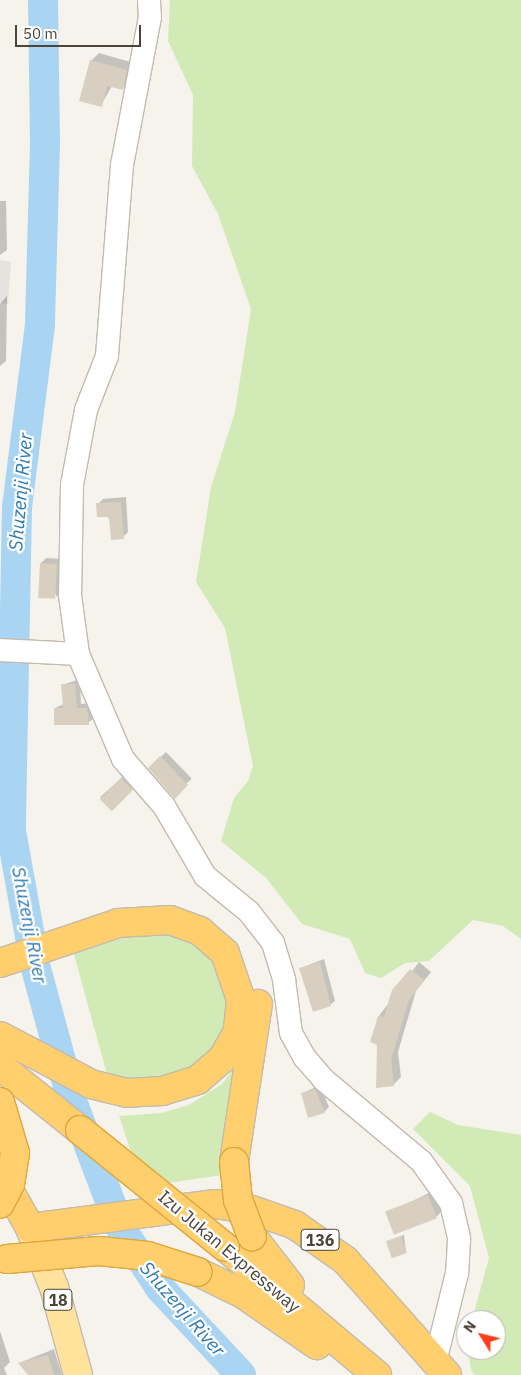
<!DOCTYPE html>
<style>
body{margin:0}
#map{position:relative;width:521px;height:1375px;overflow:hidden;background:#f6f3ec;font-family:"IBM Plex Sans",sans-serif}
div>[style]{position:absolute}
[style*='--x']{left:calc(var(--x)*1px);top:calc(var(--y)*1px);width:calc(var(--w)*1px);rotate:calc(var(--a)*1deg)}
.green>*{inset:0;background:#d2eab5}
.parking>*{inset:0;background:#e5e3e0}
.shadow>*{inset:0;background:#0003;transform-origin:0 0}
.river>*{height:30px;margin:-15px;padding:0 15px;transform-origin:15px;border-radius:15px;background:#a9d4f2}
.building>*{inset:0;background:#d8cfc1;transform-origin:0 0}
.roads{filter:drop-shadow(1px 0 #c2bbae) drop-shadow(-1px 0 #c2bbae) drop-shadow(0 1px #c2bbae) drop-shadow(0 -1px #c2bbae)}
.minor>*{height:22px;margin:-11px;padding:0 11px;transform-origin:11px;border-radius:11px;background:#fff}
.major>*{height:28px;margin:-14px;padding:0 14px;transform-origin:14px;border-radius:14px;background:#ffe39c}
.highway>*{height:28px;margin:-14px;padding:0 14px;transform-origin:14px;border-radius:14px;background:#ffcf6e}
.bridges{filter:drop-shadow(1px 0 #e0a43c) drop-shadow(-1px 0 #e0a43c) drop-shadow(0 1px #e0a43c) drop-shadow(0 -1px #e0a43c)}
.highway-bridge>*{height:28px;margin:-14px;padding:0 14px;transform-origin:14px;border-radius:14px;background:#ffcf6e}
span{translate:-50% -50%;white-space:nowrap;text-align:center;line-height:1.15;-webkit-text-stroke:4.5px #fff;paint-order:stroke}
.shield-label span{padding:1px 4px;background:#fff;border:1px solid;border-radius:4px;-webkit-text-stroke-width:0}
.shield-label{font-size:16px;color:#4b4439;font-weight:700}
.street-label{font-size:18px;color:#4b4439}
.water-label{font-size:19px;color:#2e7ab2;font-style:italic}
.north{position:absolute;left:456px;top:1310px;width:50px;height:50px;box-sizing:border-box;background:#fff;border:1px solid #b7b4b0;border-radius:50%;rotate:306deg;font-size:14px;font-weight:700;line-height:20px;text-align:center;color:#4b4439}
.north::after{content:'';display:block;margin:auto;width:18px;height:22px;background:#fc3f1d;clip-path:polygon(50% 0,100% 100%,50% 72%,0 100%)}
.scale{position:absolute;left:15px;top:25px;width:126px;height:22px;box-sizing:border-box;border:2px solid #4b4439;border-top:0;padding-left:6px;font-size:15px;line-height:18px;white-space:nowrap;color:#4b4439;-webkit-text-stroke:4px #fff;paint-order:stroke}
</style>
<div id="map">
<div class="green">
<div style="clip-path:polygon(170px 0,521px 0,521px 939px,503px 926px,473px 920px,429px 961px,405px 963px,381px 978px,365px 973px,350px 939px,302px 924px,266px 878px,221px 841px,234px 798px,248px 781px,253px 766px,225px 628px,196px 582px,211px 487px,235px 412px,251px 309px,218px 214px,192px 166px,193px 95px,168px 41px)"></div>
<div style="clip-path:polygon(162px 931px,205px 944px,228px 978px,228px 1026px,220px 1042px,189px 1070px,137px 1085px,108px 1078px,72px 947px)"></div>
<div style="clip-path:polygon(237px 1064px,221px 1146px,223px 1175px,167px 1183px,133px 1158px,119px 1116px,161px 1113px,189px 1105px,222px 1084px)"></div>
<div style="clip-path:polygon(430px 1112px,458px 1125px,521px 1135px,521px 1375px,475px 1375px,471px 1370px,468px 1350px,496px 1350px,496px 1320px,472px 1320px,489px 1258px,470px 1186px,413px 1129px)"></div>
</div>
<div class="parking">
<div style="clip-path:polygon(0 260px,11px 262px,8px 304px,0 303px)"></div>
</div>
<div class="shadow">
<div style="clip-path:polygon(99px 53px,134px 63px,130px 81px,122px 88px,112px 86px,101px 105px,91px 61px)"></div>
<div style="clip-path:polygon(0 201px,6px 201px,7px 250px,0 255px)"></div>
<div style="clip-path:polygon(7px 296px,6px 361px,0 366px,0 304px)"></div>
<div style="clip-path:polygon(126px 497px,128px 532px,123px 537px,98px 504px,103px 499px)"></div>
<div style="clip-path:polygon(46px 558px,62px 559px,62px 592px,57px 597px,41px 563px)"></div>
<div style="clip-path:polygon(80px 679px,81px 704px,91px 703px,93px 719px,88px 723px,55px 708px,64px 704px,62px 685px)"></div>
<div style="left:166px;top:752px;width:37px;height:23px;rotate:46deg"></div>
<div style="left:127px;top:773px;width:15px;height:36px;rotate:48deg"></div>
<div style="clip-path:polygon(324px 959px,335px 1001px,330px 1005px,301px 968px)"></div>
<div style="clip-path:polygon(419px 962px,431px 972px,416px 991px,398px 1052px,401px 1077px,393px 1085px,378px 1044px,371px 1042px,379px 1016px)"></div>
<div style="clip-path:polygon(320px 1085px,329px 1107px,324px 1112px,303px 1093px)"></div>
<div style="clip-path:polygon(433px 1191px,441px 1212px,436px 1217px,388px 1213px)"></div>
<div style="clip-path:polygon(404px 1235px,406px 1252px,388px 1242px,390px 1240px)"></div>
<div style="clip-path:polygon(0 1331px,10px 1362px,4px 1368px,7px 1375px,0 1375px)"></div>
<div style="clip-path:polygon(54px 1349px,62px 1375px,30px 1375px,19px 1363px)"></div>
</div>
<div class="river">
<div style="--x:43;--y:0;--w:143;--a:89.2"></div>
<div style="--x:45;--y:143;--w:182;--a:91.6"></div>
<div style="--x:40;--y:325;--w:183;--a:97.2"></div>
<div style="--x:17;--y:507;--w:324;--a:91.1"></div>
<div style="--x:11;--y:831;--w:136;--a:79.8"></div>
<div style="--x:35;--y:965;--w:141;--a:74.8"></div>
<div style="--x:72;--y:1101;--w:133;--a:69.2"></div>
<div style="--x:119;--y:1225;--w:75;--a:56.9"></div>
<div style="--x:160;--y:1288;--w:119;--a:47"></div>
</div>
<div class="building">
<div style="clip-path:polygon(90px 60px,127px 70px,123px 90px,107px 86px,102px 107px,79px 101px)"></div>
<div style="clip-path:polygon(121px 502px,124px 539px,111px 540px,109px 517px,97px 517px,96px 503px)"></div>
<div style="left:40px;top:563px;width:17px;height:35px;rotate:3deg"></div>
<div style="clip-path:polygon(61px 684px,75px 684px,77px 708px,87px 708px,89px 725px,54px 725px,54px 708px,63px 708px)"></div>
<div style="clip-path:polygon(160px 756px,188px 785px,175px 799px,148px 768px)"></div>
<div style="left:121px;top:778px;width:17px;height:30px;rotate:45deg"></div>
<div style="clip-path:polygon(320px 962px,331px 1006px,313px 1012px,299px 968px)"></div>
<div style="clip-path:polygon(410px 969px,424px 980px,409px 1000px,391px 1060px,394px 1086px,376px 1088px,377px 1045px,370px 1042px,378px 1016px,384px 1017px,392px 990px)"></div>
<div style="clip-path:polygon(315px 1089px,325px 1113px,308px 1118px,301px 1093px)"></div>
<div style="left:428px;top:1195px;width:25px;height:46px;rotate:69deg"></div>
<div style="left:401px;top:1236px;width:18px;height:16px;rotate:71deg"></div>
<div style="clip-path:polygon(48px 1355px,54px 1375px,28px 1375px,18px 1363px)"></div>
</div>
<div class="roads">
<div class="minor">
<div style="--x:149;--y:0;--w:17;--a:87"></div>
<div style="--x:150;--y:17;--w:151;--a:100.7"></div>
<div style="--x:122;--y:165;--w:192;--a:94.5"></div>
<div style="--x:107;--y:356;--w:58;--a:111.3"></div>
<div style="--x:86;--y:410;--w:76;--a:100.6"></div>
<div style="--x:72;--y:485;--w:110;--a:91"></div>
<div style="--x:70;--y:595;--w:60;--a:82.3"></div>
<div style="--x:78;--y:654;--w:114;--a:66.8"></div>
<div style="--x:123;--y:759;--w:62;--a:48.9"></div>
<div style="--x:164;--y:806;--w:81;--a:59.6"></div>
<div style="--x:205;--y:876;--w:57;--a:39.3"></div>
<div style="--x:249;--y:912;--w:39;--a:52"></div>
<div style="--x:273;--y:943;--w:39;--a:73"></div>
<div style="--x:284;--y:980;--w:53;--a:82.5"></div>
<div style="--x:291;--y:1033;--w:29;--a:61"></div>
<div style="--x:305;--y:1058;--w:29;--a:49"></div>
<div style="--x:324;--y:1080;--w:126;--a:39.9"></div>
<div style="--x:421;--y:1161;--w:52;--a:54.5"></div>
<div style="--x:451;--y:1203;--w:37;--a:77"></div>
<div style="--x:459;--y:1239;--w:34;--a:93"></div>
<div style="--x:457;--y:1273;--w:92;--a:103.9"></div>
<div style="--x:0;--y:650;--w:78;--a:2.9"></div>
</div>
<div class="major">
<div style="--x:30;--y:1228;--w:64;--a:67.9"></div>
<div style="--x:54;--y:1287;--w:91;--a:74.7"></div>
</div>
<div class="highway">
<div style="--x:0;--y:963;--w:125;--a:-18.7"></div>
<div style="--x:118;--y:923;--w:52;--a:-3.3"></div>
<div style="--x:170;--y:920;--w:32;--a:20"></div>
<div style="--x:200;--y:931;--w:33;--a:41"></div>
<div style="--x:225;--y:953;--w:50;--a:71.2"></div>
<div style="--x:241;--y:1000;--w:31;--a:96"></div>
<div style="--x:238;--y:1031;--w:31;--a:119"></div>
<div style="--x:223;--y:1058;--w:33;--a:139"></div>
<div style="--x:198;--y:1080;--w:37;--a:163"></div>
<div style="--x:163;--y:1091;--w:36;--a:177"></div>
<div style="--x:127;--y:1093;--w:37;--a:-166"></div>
<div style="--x:91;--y:1084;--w:103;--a:-152.2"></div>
<div style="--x:0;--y:1066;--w:102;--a:38.7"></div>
<div style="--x:234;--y:1162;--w:160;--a:-81.4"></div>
<div style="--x:0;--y:1174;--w:62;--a:60.9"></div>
<div style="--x:30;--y:1228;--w:187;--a:-7.4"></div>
<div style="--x:215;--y:1204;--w:37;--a:9"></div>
<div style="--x:252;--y:1210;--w:46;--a:19.2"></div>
<div style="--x:295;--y:1225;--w:61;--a:35"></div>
<div style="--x:345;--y:1260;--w:154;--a:48.4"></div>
<div style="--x:252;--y:1236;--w:62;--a:52.2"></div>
<div style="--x:225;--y:1247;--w:199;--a:40.1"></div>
<div style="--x:198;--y:1272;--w:50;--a:26.1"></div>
<div style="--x:243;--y:1294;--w:90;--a:34.6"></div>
</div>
</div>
<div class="bridges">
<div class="highway-bridge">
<div style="--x:0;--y:1102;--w:53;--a:73.6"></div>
<div style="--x:15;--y:1153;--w:31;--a:99"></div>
<div style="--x:10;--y:1184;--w:22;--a:117"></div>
<div style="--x:80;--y:1130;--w:186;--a:38.9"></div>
<div style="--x:234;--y:1162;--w:38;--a:84"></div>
<div style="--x:238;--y:1200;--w:39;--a:69"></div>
<div style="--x:7;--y:1259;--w:92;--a:-5"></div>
<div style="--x:99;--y:1251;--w:49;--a:5.8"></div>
<div style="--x:148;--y:1256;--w:52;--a:17.7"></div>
</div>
</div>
<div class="shield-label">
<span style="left:320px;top:1240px">136</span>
<span style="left:58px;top:1300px">18</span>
</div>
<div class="street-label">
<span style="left:229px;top:1252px;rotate:40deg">Izu Jukan Expressway</span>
</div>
<div class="water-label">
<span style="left:21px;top:492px;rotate:-85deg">Shuzenji River</span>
<span style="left:29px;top:925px;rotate:79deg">Shuzenji River</span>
<span style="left:182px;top:1309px;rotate:49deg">Shuzenji River</span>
</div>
<div class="north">N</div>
<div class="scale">50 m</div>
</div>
